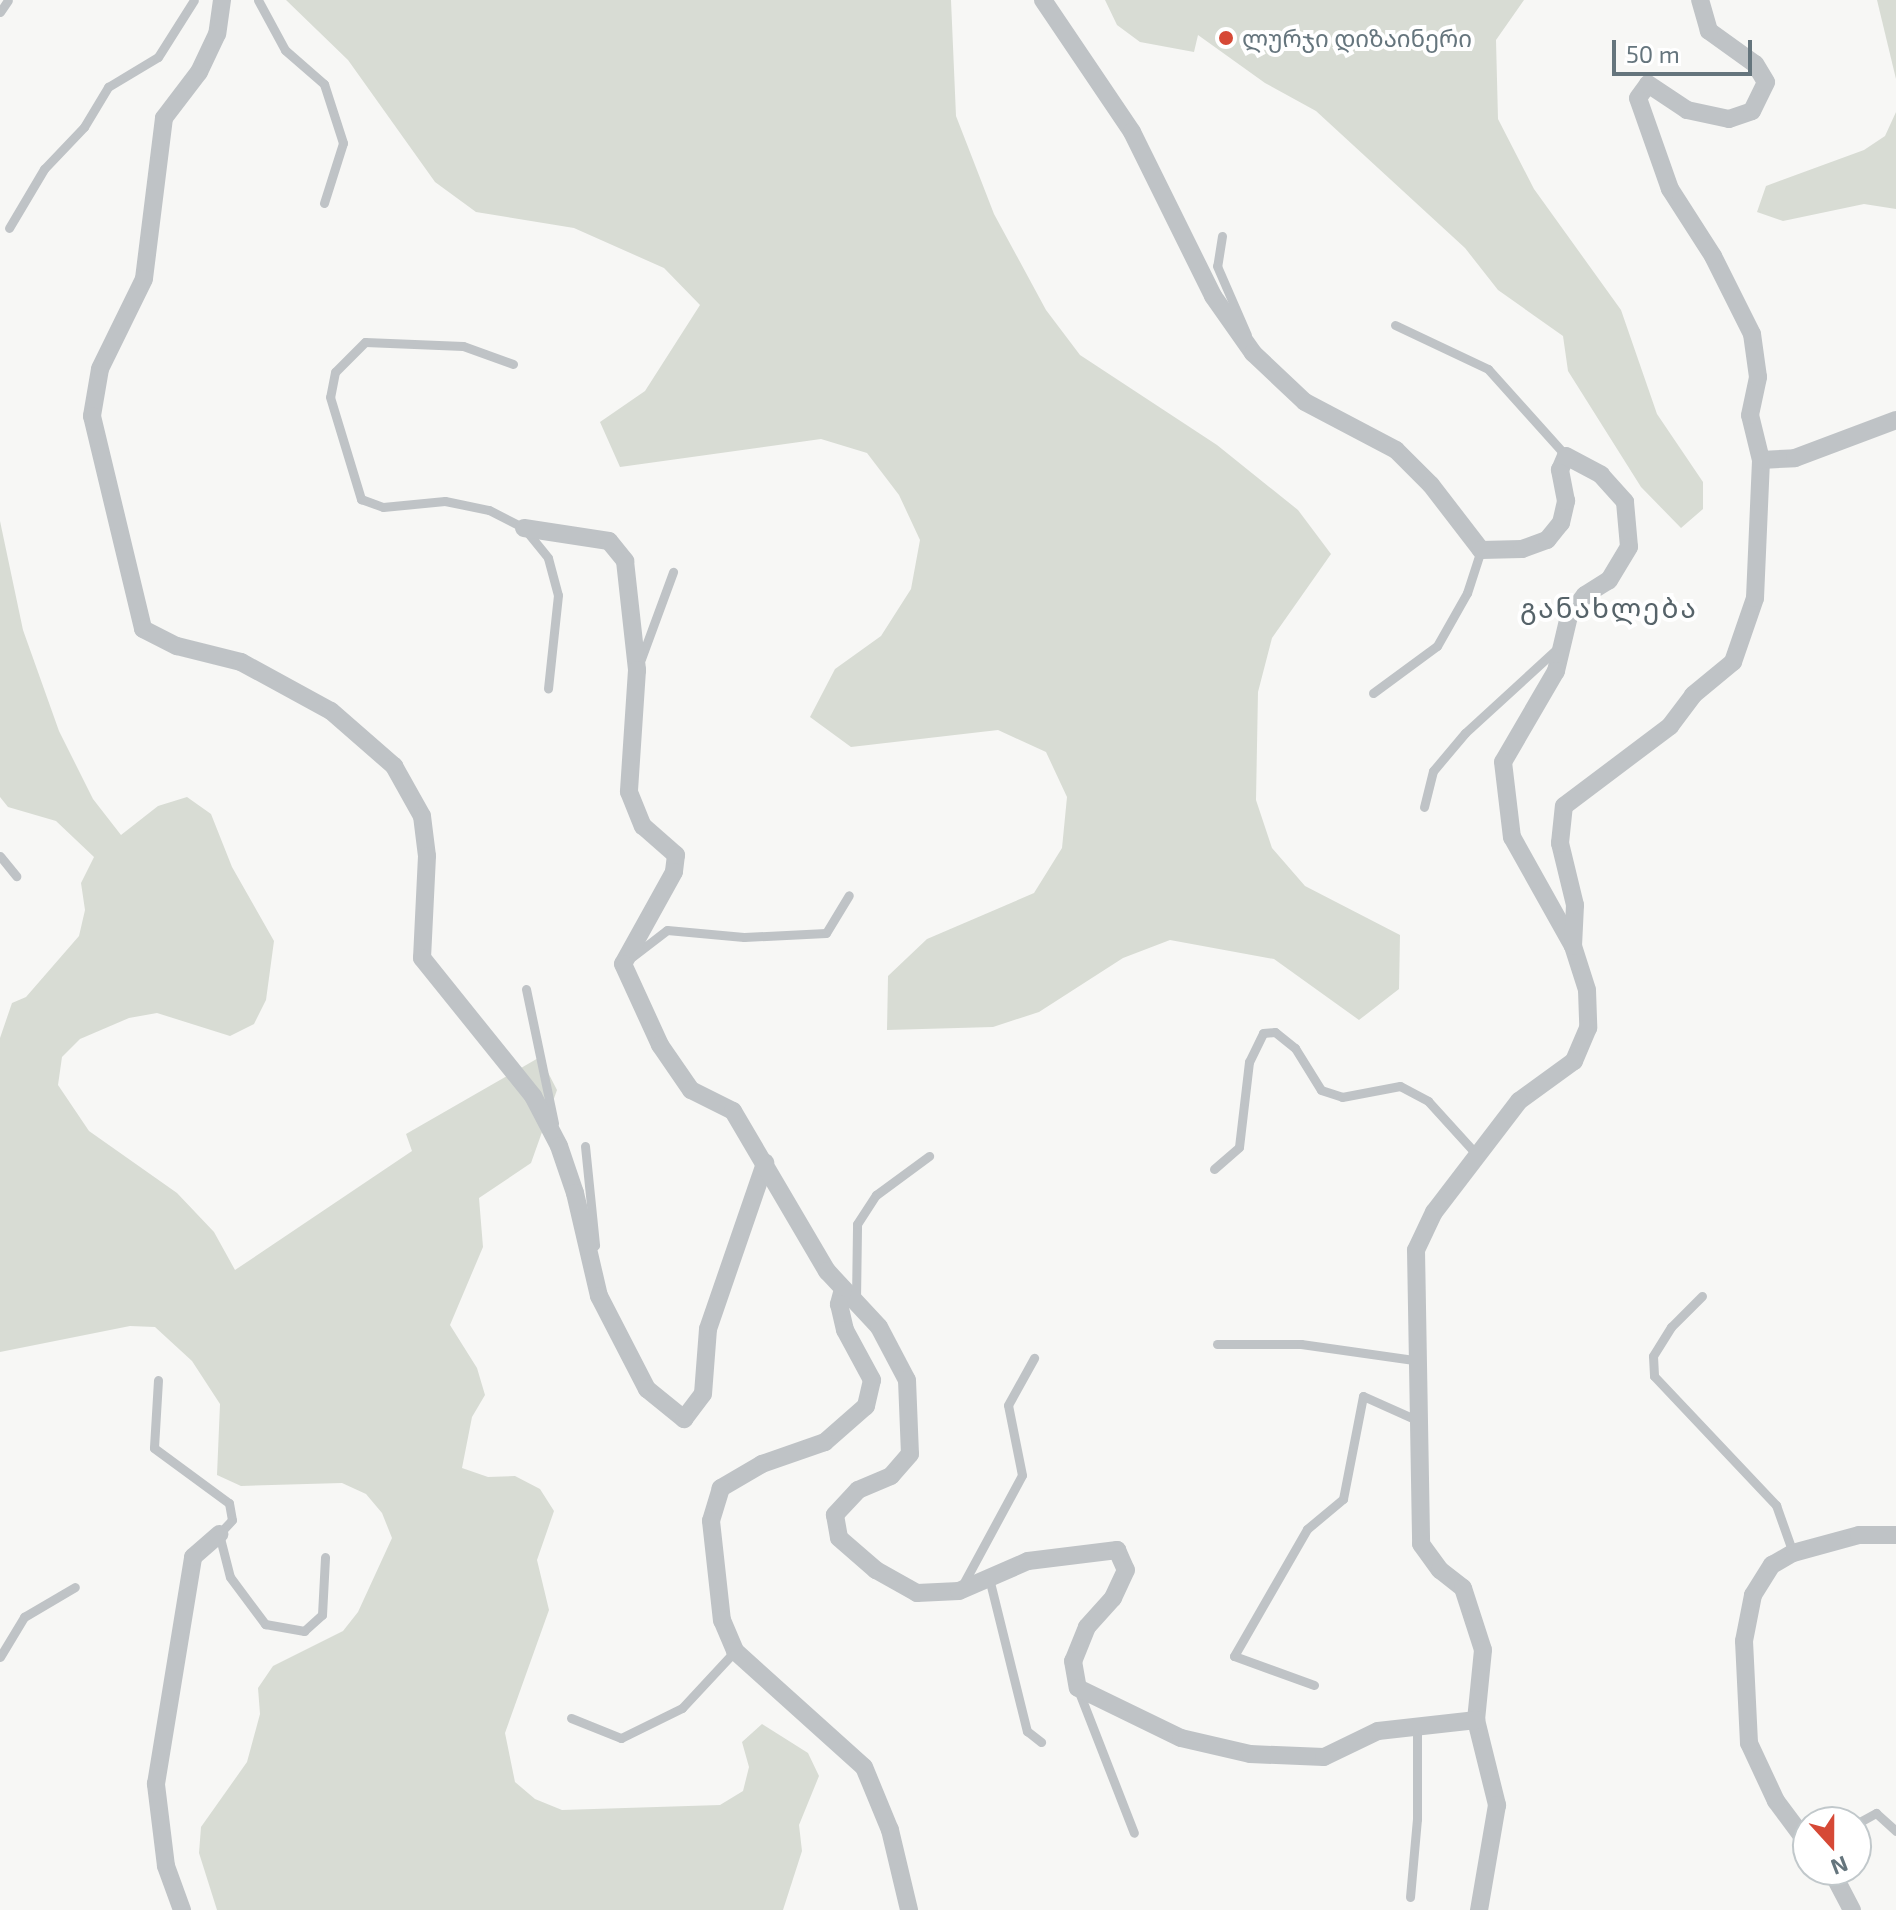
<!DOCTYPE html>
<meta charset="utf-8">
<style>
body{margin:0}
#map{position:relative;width:1896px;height:1910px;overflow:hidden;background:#f7f7f5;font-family:"Exo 2","Noto Sans Georgian",sans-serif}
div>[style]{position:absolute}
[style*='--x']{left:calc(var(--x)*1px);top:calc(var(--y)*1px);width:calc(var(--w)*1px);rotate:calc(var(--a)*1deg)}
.green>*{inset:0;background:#d8dcd4}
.service>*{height:9px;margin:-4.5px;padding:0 4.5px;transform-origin:4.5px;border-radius:4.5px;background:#bfc3c6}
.minor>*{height:18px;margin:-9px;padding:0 9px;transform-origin:9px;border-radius:9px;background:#bfc3c6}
.dots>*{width:22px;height:22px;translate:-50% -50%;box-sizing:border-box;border:4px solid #fff;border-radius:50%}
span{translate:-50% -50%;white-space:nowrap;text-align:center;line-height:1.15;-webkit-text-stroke:8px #fff;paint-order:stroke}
.poi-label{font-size:24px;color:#65757d}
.left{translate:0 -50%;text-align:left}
.quarter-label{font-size:28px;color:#566369;letter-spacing:2px}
.north{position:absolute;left:1792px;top:1806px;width:80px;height:80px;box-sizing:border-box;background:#fff;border:2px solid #c1c8cb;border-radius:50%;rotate:159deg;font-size:22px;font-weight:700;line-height:32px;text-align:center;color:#65757d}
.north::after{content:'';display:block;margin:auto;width:28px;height:36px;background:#d64936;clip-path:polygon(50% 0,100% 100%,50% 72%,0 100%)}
.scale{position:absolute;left:1612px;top:40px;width:140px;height:36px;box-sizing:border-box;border:4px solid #65757d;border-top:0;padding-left:10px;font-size:24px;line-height:28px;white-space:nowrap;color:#65757d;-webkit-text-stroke:6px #fff;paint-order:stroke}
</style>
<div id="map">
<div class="green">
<div style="clip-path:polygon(286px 0,951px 0,956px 116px,994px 214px,1046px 310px,1080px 355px,1217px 445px,1298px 510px,1331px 554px,1272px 638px,1258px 692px,1256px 800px,1272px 848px,1305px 886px,1400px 935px,1399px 989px,1359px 1020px,1274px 959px,1170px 940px,1123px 958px,1039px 1012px,993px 1027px,887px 1030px,888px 976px,927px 939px,1034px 893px,1062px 848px,1067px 797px,1046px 752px,998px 730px,851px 747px,810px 717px,835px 669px,881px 636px,911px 589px,920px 540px,899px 495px,867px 453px,821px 439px,620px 467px,600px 422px,645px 391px,700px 305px,664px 268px,574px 228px,476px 212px,435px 182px,348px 60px)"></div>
<div style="clip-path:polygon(1105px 0,1524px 0,1496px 40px,1498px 119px,1534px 189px,1621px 310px,1657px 414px,1703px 482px,1703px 509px,1681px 528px,1641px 487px,1568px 371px,1563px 336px,1498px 290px,1465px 248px,1316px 111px,1265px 83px,1198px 35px,1194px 52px,1140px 42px,1117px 25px)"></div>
<div style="clip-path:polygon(1877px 0,1896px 0,1896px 79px)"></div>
<div style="clip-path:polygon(1896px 112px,1896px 209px,1864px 204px,1783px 221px,1757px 212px,1766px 186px,1864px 150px,1885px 136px)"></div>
<div style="clip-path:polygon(0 521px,23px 630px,59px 731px,93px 799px,121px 835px,158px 806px,187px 797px,211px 814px,232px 867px,274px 941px,266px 1000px,254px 1024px,230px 1036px,157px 1013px,129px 1018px,80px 1039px,62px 1057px,58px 1085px,89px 1131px,177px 1193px,214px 1232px,235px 1270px,412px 1151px,406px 1134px,540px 1057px,557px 1090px,531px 1163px,479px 1198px,483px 1247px,450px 1325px,477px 1368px,485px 1395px,472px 1417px,462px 1468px,488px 1477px,515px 1476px,540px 1489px,554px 1511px,537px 1560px,549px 1610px,505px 1733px,515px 1782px,535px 1799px,562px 1810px,720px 1805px,743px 1791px,749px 1767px,742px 1742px,762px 1724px,808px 1753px,819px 1776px,799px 1825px,802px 1851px,783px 1910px,217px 1910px,199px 1853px,201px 1827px,247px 1762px,260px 1714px,258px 1688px,273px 1666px,343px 1631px,358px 1612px,392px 1538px,382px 1513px,366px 1494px,342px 1483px,241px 1486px,217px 1475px,220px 1404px,192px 1361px,155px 1327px,130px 1326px,0 1352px,0 1038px,12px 1003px,26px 997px,79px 936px,85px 910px,81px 883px,94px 857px,56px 821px,8px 807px,0 797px)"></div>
</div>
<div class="service">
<div style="--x:258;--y:0;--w:57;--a:61.6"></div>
<div style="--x:285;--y:50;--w:52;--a:41.1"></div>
<div style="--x:324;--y:84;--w:62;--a:72.1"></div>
<div style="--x:343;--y:143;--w:63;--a:107.6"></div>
<div style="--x:0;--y:12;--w:14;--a:-56"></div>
<div style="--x:9;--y:228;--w:69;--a:-59.3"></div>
<div style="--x:44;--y:169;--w:58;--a:-46.4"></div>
<div style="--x:84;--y:127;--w:47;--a:-59"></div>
<div style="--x:108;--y:87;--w:58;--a:-31"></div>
<div style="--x:158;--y:57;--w:67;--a:-57.7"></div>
<div style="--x:1222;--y:236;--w:30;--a:99"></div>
<div style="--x:1217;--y:266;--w:75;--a:66.5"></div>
<div style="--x:1395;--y:325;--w:103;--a:25.3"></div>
<div style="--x:1488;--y:369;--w:117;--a:48.1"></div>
<div style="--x:513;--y:364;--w:53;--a:-160.2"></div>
<div style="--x:463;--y:346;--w:98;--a:-177.7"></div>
<div style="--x:365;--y:342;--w:42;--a:135"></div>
<div style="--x:335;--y:372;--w:25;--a:101"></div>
<div style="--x:330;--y:397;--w:107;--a:73.1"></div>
<div style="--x:361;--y:499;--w:23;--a:20"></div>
<div style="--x:383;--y:507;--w:62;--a:-5.5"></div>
<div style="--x:445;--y:501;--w:45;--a:11.6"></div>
<div style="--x:489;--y:510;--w:39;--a:27"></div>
<div style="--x:524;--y:528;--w:38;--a:51"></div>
<div style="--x:548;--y:558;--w:38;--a:75"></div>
<div style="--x:558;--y:595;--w:94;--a:96.1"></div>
<div style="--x:641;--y:659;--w:93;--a:-69.8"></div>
<div style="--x:1373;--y:693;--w:79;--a:-36.3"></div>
<div style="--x:1437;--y:646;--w:61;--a:-60.5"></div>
<div style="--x:1467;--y:593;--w:45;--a:-72"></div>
<div style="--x:1424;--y:807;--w:37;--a:-76"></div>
<div style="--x:1433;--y:771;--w:50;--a:-49.9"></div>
<div style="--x:1465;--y:733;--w:129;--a:-42.5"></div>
<div style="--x:0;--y:856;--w:26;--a:51"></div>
<div style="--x:632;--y:957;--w:44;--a:-37.6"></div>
<div style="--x:667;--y:930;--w:77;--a:5.2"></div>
<div style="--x:744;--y:937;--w:82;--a:-2.8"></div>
<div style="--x:826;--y:933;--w:44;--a:-58.8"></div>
<div style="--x:526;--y:989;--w:137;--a:78.2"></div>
<div style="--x:585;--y:1146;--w:100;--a:84.2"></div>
<div style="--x:1214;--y:1169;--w:33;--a:-41"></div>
<div style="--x:1239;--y:1147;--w:86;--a:-83.3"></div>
<div style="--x:1249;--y:1062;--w:32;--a:-64"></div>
<div style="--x:1263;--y:1033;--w:12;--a:-5"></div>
<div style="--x:1275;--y:1032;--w:26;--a:39"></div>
<div style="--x:1295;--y:1048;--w:49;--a:58.2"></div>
<div style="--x:1321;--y:1090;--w:22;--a:18"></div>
<div style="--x:1342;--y:1097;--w:59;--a:-10.7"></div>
<div style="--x:1400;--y:1086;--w:32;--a:28"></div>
<div style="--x:1428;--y:1101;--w:76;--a:47.7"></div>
<div style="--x:1702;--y:1296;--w:44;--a:135"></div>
<div style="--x:1671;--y:1327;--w:34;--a:122"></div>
<div style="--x:1653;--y:1356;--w:20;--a:87"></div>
<div style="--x:1654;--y:1376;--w:178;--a:46.6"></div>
<div style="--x:1776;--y:1505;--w:51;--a:70.5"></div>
<div style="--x:856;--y:1300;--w:76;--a:-89.2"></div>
<div style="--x:857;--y:1224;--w:35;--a:-57"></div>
<div style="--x:876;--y:1195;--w:66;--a:-36.3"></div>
<div style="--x:1217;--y:1344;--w:84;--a:0"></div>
<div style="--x:1301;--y:1344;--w:121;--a:8.1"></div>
<div style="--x:158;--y:1380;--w:68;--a:93.4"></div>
<div style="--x:154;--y:1448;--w:93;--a:36.3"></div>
<div style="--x:229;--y:1503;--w:17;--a:80"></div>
<div style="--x:232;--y:1520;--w:19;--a:133"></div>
<div style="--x:219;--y:1534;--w:44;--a:75.7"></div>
<div style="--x:230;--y:1577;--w:59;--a:53.3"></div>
<div style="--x:265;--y:1624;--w:40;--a:10"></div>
<div style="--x:304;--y:1631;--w:24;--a:-42"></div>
<div style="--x:322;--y:1615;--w:58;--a:-87"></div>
<div style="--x:989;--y:1578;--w:158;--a:76.1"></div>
<div style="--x:1027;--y:1731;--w:18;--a:38"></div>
<div style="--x:961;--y:1588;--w:128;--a:-61.6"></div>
<div style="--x:1022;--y:1475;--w:71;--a:-101.3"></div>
<div style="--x:1008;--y:1405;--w:54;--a:-61"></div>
<div style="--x:0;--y:1657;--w:47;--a:-59"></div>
<div style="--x:24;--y:1617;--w:59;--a:-30.5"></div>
<div style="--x:1314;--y:1685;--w:85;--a:-160.1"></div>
<div style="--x:1234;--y:1656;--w:146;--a:-60.1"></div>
<div style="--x:1307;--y:1529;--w:47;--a:-39.8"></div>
<div style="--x:1343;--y:1499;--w:105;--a:-79"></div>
<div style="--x:1363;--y:1396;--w:64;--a:24.1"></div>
<div style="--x:1079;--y:1692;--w:151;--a:68.7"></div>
<div style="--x:571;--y:1718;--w:54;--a:21.8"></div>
<div style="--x:621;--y:1738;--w:68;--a:-26.2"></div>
<div style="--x:682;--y:1708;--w:78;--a:-47.1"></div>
<div style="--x:1856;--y:1824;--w:23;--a:-29"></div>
<div style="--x:1876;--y:1813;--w:27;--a:42"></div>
<div style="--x:1410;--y:1897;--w:78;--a:-84.9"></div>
<div style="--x:1417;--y:1819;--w:93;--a:-90"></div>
</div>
<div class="minor">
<div style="--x:222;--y:0;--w:34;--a:98"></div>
<div style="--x:217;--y:34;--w:42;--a:115.3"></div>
<div style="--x:199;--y:72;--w:58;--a:127.3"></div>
<div style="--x:164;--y:118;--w:162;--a:97.1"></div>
<div style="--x:144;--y:279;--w:100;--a:116.1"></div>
<div style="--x:100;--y:369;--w:48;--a:99.7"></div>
<div style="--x:92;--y:416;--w:219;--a:76.5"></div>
<div style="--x:143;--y:629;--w:38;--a:27"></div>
<div style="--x:177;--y:646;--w:66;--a:14"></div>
<div style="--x:241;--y:662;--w:102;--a:28.6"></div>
<div style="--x:331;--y:711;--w:84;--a:41.1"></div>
<div style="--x:394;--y:766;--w:57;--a:60.8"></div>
<div style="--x:422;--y:816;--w:40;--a:82.9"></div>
<div style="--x:427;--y:856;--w:102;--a:92.8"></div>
<div style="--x:422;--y:958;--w:177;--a:51.2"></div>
<div style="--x:533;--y:1096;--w:56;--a:62.5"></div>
<div style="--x:559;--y:1146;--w:50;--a:71.2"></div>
<div style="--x:575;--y:1193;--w:106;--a:76.9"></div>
<div style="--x:599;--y:1296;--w:105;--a:62.7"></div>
<div style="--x:647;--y:1389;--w:48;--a:39"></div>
<div style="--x:684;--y:1419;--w:31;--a:-53"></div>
<div style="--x:703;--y:1394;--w:65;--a:-85.6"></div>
<div style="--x:708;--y:1329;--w:176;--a:-71"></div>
<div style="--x:1043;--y:0;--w:159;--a:56"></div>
<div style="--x:1132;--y:132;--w:183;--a:63.7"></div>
<div style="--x:1213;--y:296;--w:70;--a:54.9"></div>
<div style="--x:1253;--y:353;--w:71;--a:43.3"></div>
<div style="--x:1305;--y:402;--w:103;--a:27.8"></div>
<div style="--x:1396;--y:450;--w:49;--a:45"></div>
<div style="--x:1431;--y:485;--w:82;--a:52.4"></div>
<div style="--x:1481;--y:550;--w:41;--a:-1.4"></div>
<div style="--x:1522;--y:549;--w:27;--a:-20"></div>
<div style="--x:1547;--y:540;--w:22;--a:-51"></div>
<div style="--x:1561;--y:523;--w:23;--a:-77"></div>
<div style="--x:1566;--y:501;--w:32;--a:-101"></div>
<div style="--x:1560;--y:470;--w:15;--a:-67"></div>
<div style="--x:1566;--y:456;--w:40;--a:28"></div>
<div style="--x:1601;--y:475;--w:36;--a:48"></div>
<div style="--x:1625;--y:502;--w:45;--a:84.9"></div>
<div style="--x:1629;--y:547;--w:39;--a:121"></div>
<div style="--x:1609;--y:580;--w:28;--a:148"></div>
<div style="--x:1585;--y:595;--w:26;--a:127"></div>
<div style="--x:1569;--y:616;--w:57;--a:103.3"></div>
<div style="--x:1556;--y:671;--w:105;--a:120.2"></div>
<div style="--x:1503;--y:762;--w:76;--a:83.2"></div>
<div style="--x:1512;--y:837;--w:125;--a:60.8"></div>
<div style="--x:1573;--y:946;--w:46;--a:72.3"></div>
<div style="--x:1587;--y:990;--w:38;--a:88"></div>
<div style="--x:1588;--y:1028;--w:36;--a:113"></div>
<div style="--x:1574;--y:1061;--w:68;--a:144"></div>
<div style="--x:1519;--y:1101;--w:140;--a:127.4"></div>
<div style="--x:1434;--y:1212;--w:42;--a:115.3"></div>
<div style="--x:1416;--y:1250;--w:294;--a:89"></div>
<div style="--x:1421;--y:1544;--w:32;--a:54"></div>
<div style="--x:1440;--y:1570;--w:29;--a:38"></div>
<div style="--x:1463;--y:1588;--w:65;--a:72.1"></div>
<div style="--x:1483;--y:1650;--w:70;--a:95.7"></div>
<div style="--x:1476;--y:1720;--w:88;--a:76.1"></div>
<div style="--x:1497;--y:1805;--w:107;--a:99.7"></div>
<div style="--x:1761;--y:460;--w:34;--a:-3"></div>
<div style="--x:1795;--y:458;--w:108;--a:-20.6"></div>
<div style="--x:524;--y:528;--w:86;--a:8.7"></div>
<div style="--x:609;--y:541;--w:26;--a:51"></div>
<div style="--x:625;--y:561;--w:110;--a:83.7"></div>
<div style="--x:637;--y:670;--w:122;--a:93.8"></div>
<div style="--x:629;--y:792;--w:37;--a:68"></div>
<div style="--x:643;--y:826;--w:44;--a:41.3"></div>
<div style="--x:676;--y:855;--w:17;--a:97"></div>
<div style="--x:674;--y:872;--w:105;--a:119"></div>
<div style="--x:623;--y:964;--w:89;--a:65.4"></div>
<div style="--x:660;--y:1045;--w:55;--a:55.4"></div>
<div style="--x:691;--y:1090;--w:47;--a:26.6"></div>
<div style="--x:733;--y:1111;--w:186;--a:59.6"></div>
<div style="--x:827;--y:1271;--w:76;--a:47.1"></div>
<div style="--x:879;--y:1327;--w:60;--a:62.2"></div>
<div style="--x:907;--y:1380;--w:74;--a:87.7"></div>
<div style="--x:910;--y:1454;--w:29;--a:131"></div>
<div style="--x:891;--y:1476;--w:36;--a:157"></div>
<div style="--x:858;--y:1490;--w:34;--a:133"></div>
<div style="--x:835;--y:1515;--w:23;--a:80"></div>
<div style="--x:839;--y:1538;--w:49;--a:40.9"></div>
<div style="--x:876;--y:1570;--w:47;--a:29.3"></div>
<div style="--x:917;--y:1593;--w:42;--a:-2.7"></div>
<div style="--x:959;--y:1591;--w:75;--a:-23.5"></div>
<div style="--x:1028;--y:1561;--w:90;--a:-7"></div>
<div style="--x:1117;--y:1550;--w:22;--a:66"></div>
<div style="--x:1126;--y:1570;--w:31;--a:115"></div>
<div style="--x:1113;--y:1598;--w:39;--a:132"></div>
<div style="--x:1087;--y:1627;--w:37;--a:112"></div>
<div style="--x:1073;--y:1661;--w:27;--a:80"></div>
<div style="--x:1078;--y:1688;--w:114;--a:25.9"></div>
<div style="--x:1181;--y:1738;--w:71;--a:13.1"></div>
<div style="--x:1250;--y:1754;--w:74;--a:2.3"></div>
<div style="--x:1324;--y:1757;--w:60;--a:-25.7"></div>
<div style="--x:1378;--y:1731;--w:99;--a:-6.4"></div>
<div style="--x:1573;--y:946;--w:41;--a:-87.2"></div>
<div style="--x:1575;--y:905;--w:64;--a:-103.6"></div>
<div style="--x:1560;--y:843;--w:37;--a:-84"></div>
<div style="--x:1564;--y:806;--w:133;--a:-37"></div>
<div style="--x:1670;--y:726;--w:39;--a:-53"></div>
<div style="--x:1693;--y:695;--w:52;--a:-39.5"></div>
<div style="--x:1733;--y:662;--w:68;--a:-71"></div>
<div style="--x:1755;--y:598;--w:138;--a:-87.5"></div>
<div style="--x:1761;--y:460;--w:46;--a:-103.7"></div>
<div style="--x:1750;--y:415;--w:39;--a:-78"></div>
<div style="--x:1758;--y:377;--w:43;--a:-97.9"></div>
<div style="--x:1752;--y:334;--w:87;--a:-116.6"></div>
<div style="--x:1713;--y:256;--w:80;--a:-122.7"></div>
<div style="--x:1670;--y:189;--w:96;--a:-109.4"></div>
<div style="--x:1638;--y:98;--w:17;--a:-54"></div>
<div style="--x:1648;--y:84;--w:47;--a:33.7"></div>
<div style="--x:1687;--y:110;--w:43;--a:12.1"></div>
<div style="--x:1729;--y:119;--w:24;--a:-19"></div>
<div style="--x:1752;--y:111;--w:32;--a:-64"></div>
<div style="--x:1766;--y:82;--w:21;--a:-121"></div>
<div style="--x:1755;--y:64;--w:57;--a:-144.3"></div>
<div style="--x:1709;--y:31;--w:32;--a:-106"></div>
<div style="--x:843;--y:1289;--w:16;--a:105"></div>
<div style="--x:839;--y:1304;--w:27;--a:77"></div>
<div style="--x:845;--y:1330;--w:57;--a:61.6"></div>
<div style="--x:872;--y:1380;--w:27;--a:103"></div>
<div style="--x:866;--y:1406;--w:55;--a:138.7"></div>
<div style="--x:825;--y:1442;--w:67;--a:160.8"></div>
<div style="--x:762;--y:1464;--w:48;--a:149.7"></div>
<div style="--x:721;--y:1488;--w:34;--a:107"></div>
<div style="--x:711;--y:1521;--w:100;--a:83.7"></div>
<div style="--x:722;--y:1620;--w:34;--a:67"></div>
<div style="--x:735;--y:1651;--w:173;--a:42"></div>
<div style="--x:864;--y:1767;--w:68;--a:67.6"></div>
<div style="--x:890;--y:1830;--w:82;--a:76.6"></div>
<div style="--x:1808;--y:1844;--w:54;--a:-126.7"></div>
<div style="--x:1776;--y:1801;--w:64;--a:-115"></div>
<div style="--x:1749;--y:1743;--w:102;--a:-92.8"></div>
<div style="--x:1744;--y:1641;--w:47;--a:-78.9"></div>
<div style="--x:1753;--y:1595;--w:36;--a:-58"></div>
<div style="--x:1772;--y:1565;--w:24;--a:-30"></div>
<div style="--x:1793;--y:1553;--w:68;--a:-15.3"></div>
<div style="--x:1859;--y:1535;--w:37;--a:0"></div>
<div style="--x:1831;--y:1870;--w:45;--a:62.3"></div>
<div style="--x:182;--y:1910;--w:47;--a:-110"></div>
<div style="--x:166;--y:1866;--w:83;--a:-97"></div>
<div style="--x:156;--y:1784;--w:230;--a:-80.7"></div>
<div style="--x:193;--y:1557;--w:35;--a:-41"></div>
</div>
<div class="dots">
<div style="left:1226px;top:38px;background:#d64936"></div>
</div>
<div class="poi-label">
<span class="left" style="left:1242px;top:38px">ლურჯი დიზაინერი</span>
</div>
<div class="quarter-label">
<span style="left:1609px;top:607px">განახლება</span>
</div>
<div class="north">N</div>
<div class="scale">50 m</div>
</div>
